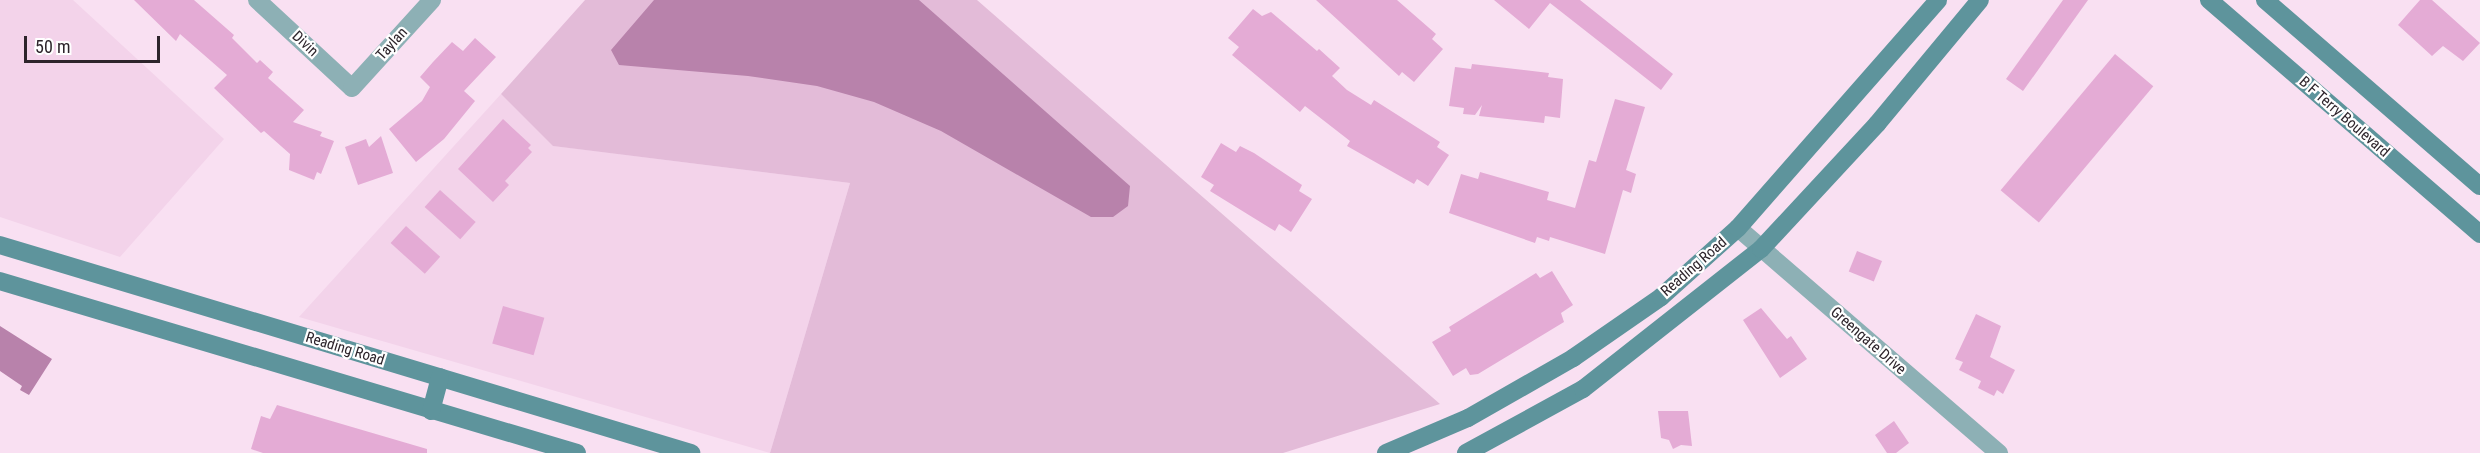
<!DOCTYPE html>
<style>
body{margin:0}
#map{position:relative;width:2480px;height:453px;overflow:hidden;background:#f9e0f2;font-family:"Roboto Condensed",sans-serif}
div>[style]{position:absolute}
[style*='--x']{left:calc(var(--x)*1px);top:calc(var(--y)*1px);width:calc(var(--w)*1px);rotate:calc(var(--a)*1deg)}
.built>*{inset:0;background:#f3d3ea}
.green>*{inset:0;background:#e3bbd8}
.water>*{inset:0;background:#b882ab}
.building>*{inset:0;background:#e4abd5;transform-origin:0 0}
.minor>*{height:18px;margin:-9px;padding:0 9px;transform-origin:9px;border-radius:9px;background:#8db0b5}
.secondary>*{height:18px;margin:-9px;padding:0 9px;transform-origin:9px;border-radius:9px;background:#5e949c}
span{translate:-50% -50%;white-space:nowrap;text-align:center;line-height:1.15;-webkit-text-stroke:4.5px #fff;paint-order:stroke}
.street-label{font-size:15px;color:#2d242b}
.scale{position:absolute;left:24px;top:36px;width:136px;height:27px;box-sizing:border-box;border:3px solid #2d242b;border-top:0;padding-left:8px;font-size:18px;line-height:21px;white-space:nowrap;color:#2d242b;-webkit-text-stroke:4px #fff;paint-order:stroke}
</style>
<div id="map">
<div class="built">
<div style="clip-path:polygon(0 0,73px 0,224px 139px,120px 257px,0 217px)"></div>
<div style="clip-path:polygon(501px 94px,554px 146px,850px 183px,770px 453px,299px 317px)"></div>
</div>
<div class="green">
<div style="clip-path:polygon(585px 0,977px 0,1440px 404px,1283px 453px,770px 453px,850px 183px,553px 146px,501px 94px)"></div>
</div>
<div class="water">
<div style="clip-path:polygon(654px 0,919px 0,1130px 186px,1128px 206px,1113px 217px,1091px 217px,941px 131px,874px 102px,817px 86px,748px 76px,619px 65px,611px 50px)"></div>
<div style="clip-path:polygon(0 326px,52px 359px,29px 395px,20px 390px,22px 386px,0 371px)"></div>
</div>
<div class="building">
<div style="clip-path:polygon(134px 0,194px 0,234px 35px,232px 38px,257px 63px,260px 60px,273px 72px,268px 78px,304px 110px,293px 122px,322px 132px,320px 136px,334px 141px,321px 174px,317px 172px,314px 180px,289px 170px,290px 154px,264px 131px,261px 133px,214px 88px,227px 75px,180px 34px,176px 41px)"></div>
<div style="clip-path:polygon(1316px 0,1397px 0,1436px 34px,1432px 39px,1443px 49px,1414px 82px,1402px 72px,1399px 76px)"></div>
<div style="clip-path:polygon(1494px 0,1580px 0,1673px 74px,1661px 90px,1550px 3px,1529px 29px)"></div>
<div style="clip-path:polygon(2063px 0,2088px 0,2023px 91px,2006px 79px)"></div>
<div style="clip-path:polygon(2420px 0,2432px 0,2480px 43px,2463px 61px,2443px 46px,2432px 56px,2398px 25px)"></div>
<div style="clip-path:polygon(1253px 9px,1262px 16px,1271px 12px,1317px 51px,1319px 49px,1340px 68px,1332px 76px,1347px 90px,1371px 105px,1374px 100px,1440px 142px,1437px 147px,1449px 155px,1428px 186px,1417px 179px,1414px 184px,1347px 146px,1350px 141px,1305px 106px,1300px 112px,1232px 55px,1239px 47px,1228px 38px)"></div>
<div style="clip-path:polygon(475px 38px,496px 57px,464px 91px,475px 101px,444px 139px,416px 162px,389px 129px,422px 101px,430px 87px,420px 77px,433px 62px,452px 42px,463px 51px)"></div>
<div style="left:2115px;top:54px;width:50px;height:178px;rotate:40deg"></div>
<div style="clip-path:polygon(1472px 64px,1549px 73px,1548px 77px,1563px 79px,1560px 118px,1545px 116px,1544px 123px,1479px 116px,1482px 105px,1475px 115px,1463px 114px,1464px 108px,1449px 106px,1455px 67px,1471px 69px)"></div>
<div style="clip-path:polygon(1615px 99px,1645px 107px,1626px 170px,1636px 174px,1631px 193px,1623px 190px,1605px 254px,1550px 237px,1549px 241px,1537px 237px,1535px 243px,1449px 213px,1461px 174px,1478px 179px,1480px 172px,1549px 192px,1547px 200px,1575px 208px,1589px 160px,1596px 162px)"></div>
<div style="clip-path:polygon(503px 119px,531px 145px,528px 148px,532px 152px,505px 181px,509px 185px,493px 202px,458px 169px)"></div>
<div style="clip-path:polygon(381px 136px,393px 173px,358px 185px,345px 147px,366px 139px,369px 147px)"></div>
<div style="clip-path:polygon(1221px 143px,1236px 152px,1240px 146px,1254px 153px,1302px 185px,1299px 191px,1312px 199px,1291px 232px,1279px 224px,1275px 231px,1210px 191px,1214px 185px,1201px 177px)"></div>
<div style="left:440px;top:190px;width:48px;height:23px;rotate:42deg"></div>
<div style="left:406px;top:226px;width:46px;height:23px;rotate:42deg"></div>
<div style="left:1857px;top:251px;width:27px;height:22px;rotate:22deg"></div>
<div style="clip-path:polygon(1552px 271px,1573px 305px,1561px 313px,1564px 322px,1478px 374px,1470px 375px,1466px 368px,1453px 376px,1432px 342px,1451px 331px,1449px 327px,1536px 273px,1540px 278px)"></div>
<div style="left:503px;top:306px;width:43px;height:39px;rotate:16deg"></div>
<div style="clip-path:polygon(1761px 308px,1787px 339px,1791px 336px,1807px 359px,1780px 378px,1743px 320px)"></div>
<div style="clip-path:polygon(1976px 314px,2001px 326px,1990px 357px,2015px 370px,2003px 394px,1997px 390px,1994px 396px,1978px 388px,1981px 381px,1959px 370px,1963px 362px,1955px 359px)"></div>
<div style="clip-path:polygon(277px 405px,427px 449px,427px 453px,263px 453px,251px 449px,261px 416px,270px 419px)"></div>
<div style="clip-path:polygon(1658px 411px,1688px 411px,1692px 446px,1681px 445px,1673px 449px,1669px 440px,1661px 438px)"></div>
<div style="clip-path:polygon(1894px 421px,1909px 443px,1896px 453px,1887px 453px,1875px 435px)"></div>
</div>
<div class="minor">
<div style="--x:257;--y:0;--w:129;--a:42.8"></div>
<div style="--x:352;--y:88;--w:119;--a:-47.7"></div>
<div style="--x:1738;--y:228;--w:345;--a:40.8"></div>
</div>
<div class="secondary">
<div style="--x:2209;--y:0;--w:358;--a:40.8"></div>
<div style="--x:2265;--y:0;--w:284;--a:40.9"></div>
<div style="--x:0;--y:245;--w:722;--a:16.75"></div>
<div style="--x:0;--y:281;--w:602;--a:16.6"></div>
<div style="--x:431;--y:411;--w:35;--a:-75"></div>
<div style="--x:1386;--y:453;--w:89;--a:-23.1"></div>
<div style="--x:1468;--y:418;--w:121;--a:-29.7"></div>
<div style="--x:1573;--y:358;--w:107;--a:-34.7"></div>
<div style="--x:1661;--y:297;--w:103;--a:-41.9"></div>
<div style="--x:1738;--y:228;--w:303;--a:-48.7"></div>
<div style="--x:1466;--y:453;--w:133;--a:-28.7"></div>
<div style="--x:1583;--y:389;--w:226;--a:-38.2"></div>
<div style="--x:1761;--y:249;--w:171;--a:-47.1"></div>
<div style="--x:1877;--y:124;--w:161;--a:-50.3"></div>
</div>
<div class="street-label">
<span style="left:305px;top:44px;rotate:43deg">Divin</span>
<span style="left:392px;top:44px;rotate:-48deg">Taylan</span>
<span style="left:2344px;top:117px;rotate:41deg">B F Terry Boulevard</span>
<span style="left:1694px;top:267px;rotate:-41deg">Reading Road</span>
<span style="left:1868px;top:341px;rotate:41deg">Greengate Drive</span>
<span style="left:345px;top:349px;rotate:17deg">Reading Road</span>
</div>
<div class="scale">50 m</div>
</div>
